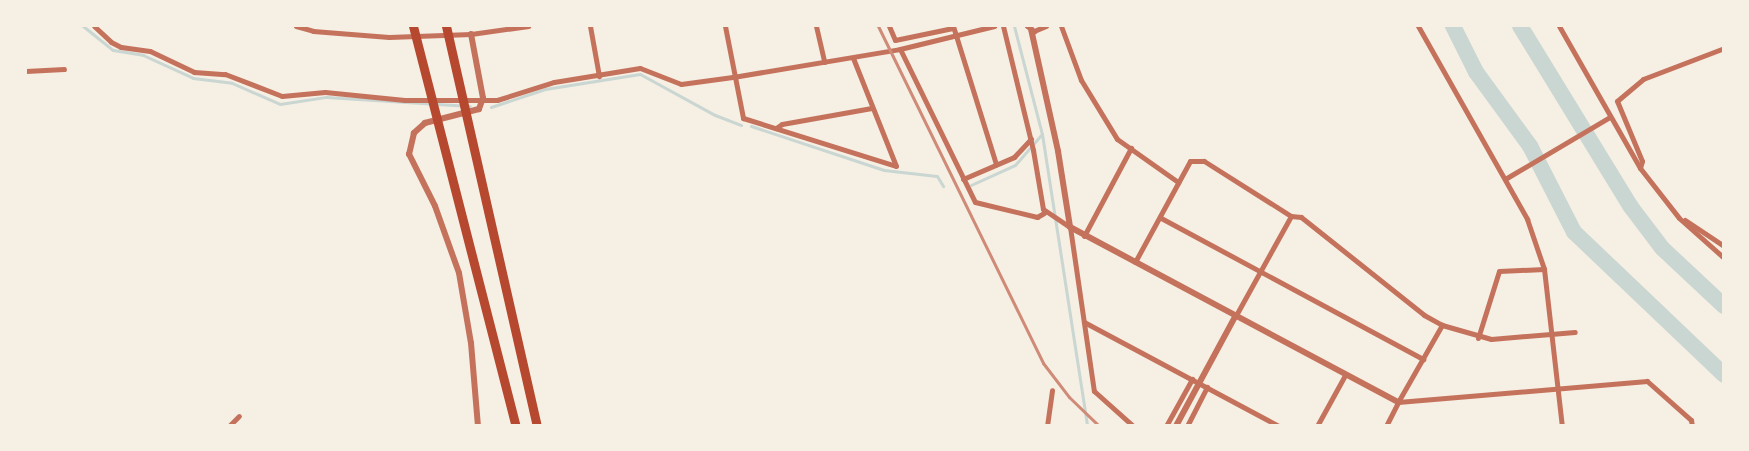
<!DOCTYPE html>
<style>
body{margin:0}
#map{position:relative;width:1749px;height:451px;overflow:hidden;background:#f6efe4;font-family:"Exo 2",sans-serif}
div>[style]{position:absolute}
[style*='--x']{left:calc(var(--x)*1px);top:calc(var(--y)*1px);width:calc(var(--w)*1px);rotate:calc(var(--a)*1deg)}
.stream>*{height:3px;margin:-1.5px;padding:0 1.5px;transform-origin:1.5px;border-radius:1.5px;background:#c9d6d2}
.river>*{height:16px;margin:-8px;padding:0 8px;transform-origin:8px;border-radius:8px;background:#c9d6d2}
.minor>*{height:5px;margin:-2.5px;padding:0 2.5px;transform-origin:2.5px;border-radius:2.5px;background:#c5725c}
.tertiary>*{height:6px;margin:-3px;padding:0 3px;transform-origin:3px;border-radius:3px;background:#c5725c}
.motorway>*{height:9px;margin:-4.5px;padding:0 4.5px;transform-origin:4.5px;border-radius:4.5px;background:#b5482f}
.rail>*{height:3px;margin:-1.5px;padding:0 1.5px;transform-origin:1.5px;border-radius:1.5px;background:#cf8b77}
span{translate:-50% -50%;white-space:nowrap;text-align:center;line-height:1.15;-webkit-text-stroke:6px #f6efe4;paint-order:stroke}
.frame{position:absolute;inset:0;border:27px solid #f6efe4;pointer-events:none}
</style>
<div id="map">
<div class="stream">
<div style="--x:83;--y:26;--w:38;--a:39"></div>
<div style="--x:113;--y:50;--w:30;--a:9"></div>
<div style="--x:143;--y:55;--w:55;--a:24.7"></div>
<div style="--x:193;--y:78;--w:39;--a:7"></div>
<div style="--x:232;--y:83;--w:52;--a:23.6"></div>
<div style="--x:280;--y:104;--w:47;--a:-8.7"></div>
<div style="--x:326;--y:97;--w:144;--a:3.6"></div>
<div style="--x:1014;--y:26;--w:112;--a:75.5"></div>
<div style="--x:1042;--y:134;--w:295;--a:81.2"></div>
<div style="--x:491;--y:107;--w:57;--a:-18.4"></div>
<div style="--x:545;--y:89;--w:96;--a:-9"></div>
<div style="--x:640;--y:74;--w:85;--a:28.7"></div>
<div style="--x:715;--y:115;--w:28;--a:21"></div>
<div style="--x:751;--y:126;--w:140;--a:18.3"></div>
<div style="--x:884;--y:170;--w:53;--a:6.5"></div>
<div style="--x:937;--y:176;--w:12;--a:59"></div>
<div style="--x:971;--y:185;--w:48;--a:-24.4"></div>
<div style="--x:1015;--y:165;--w:40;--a:-49"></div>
</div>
<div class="river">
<div style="--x:1453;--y:26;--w:51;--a:63.4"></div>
<div style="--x:1476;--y:72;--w:92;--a:53.9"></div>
<div style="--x:1530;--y:146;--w:97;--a:62.9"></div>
<div style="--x:1574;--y:232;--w:207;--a:43.6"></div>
<div style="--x:1520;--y:26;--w:212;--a:58.5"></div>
<div style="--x:1631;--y:207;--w:51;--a:52.9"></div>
<div style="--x:1662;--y:248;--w:85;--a:43.1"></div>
</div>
<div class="minor">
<div style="--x:94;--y:26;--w:23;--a:43"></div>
<div style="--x:111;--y:42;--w:11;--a:27"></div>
<div style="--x:121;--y:47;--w:29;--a:8"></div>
<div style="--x:150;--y:51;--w:49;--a:25.5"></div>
<div style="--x:194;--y:72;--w:31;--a:4"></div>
<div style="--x:225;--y:74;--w:61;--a:21.1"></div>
<div style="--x:282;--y:96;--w:43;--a:-5.3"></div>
<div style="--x:325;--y:92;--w:80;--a:5.7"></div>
<div style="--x:405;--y:100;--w:92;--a:0"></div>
<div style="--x:497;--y:100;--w:60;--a:-17.5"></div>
<div style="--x:554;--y:82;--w:87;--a:-9.2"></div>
<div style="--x:640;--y:68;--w:44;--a:21.3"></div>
<div style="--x:681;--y:84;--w:52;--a:-7.7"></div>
<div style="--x:733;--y:77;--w:169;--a:-9.5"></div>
<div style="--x:900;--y:49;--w:97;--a:-13.7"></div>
<div style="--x:296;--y:26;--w:18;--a:16"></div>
<div style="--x:313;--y:31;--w:76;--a:4.5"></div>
<div style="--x:389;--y:37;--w:82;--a:-2.1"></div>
<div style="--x:471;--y:34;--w:58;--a:-8"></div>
<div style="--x:590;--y:26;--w:51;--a:79.8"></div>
<div style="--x:725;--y:26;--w:94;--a:78.9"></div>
<div style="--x:743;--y:118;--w:160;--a:17.4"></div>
<div style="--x:896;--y:166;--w:116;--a:-111.7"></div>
<div style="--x:816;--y:26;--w:37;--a:77"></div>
<div style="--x:889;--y:26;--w:15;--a:67"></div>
<div style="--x:895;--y:40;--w:59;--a:-11.7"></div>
<div style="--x:953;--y:26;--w:145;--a:72.7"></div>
<div style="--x:1003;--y:26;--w:128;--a:76.4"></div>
<div style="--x:1033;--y:150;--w:60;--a:80.4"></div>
<div style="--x:1043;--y:209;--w:32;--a:34"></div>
<div style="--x:1070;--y:227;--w:166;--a:81.7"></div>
<div style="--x:1094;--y:391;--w:52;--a:41.9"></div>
<div style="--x:1027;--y:26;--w:9;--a:36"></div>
<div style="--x:1034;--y:31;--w:13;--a:-23"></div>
<div style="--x:1061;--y:26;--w:58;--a:69.7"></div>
<div style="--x:1081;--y:80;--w:69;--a:58.6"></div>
<div style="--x:1117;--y:139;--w:75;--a:35.2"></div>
<div style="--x:1418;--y:26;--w:222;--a:60.5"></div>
<div style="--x:1527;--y:219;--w:53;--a:71.2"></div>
<div style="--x:1544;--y:269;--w:158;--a:83.5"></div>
<div style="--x:1559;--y:26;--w:163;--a:60.3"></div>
<div style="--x:1640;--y:168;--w:63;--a:52"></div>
<div style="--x:1679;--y:218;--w:60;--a:41.6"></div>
<div style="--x:900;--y:49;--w:170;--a:63.9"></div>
<div style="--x:975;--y:202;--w:64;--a:13.6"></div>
<div style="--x:1037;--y:217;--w:8;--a:-30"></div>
<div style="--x:26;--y:71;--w:38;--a:-3"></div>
<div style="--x:776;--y:128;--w:7;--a:-34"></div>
<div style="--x:782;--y:124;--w:91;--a:-10.1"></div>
<div style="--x:1640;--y:168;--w:7;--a:-74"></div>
<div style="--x:1642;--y:161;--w:65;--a:-112.6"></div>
<div style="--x:1617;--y:101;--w:34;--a:-40"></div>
<div style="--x:1643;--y:79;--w:87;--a:-20.9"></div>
<div style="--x:963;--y:179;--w:56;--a:-23.3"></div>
<div style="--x:1014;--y:157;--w:25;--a:-47"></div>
<div style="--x:1505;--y:179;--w:122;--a:-30.6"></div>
<div style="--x:1161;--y:218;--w:298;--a:28.3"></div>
<div style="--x:1685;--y:220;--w:47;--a:33.7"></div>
<div style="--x:1084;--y:236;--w:100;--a:-61.9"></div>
<div style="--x:1135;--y:262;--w:115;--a:-61.4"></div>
<div style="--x:1190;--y:161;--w:14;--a:0"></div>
<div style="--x:1204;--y:161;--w:103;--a:32.3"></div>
<div style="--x:1291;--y:216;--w:10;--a:6"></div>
<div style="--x:1301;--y:217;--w:157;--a:38.5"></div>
<div style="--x:1424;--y:315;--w:21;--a:29"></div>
<div style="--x:1442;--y:325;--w:51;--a:15.9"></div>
<div style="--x:1491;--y:339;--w:84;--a:-4.8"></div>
<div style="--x:1235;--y:317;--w:115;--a:-61"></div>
<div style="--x:1084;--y:322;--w:221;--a:28.1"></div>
<div style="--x:1478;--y:338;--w:70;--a:-72.6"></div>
<div style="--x:1499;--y:271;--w:45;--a:-2.5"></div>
<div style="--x:1398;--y:402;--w:89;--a:-60.3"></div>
<div style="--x:229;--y:426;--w:14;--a:-45"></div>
<div style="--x:1047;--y:426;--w:36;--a:-82"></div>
<div style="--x:1166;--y:426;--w:54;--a:-61"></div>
<div style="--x:1187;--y:426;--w:44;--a:-62.9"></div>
<div style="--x:1317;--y:426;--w:58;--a:-61.2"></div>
<div style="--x:1386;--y:426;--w:27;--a:-63"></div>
<div style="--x:1398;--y:402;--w:250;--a:-4.8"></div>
<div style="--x:1647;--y:381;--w:59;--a:41.6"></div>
<div style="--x:1691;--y:420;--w:6;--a:81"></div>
</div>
<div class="tertiary">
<div style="--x:1031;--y:29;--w:125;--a:77.5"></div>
<div style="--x:1058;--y:151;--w:77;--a:81"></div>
<div style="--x:1070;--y:227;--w:372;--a:28.1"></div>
<div style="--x:471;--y:34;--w:65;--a:79.4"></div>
<div style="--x:483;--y:98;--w:12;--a:110"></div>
<div style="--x:479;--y:109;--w:56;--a:165.5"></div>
<div style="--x:425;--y:123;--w:15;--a:138"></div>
<div style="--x:414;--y:133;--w:22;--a:103"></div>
<div style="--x:409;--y:154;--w:58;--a:63.4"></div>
<div style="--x:435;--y:206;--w:71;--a:70.3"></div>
<div style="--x:459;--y:273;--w:71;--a:80.3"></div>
<div style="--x:471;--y:343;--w:83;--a:85.2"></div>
<div style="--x:1176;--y:426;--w:124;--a:-61.6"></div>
</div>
<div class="motorway">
<div style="--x:413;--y:26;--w:413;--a:75.6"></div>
<div style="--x:446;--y:26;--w:410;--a:77.2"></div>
</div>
<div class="rail">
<div style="--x:878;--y:26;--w:375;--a:63.9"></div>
<div style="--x:1043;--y:363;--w:43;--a:52.6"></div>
<div style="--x:1069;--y:397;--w:42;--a:44"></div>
</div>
<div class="frame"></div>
</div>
